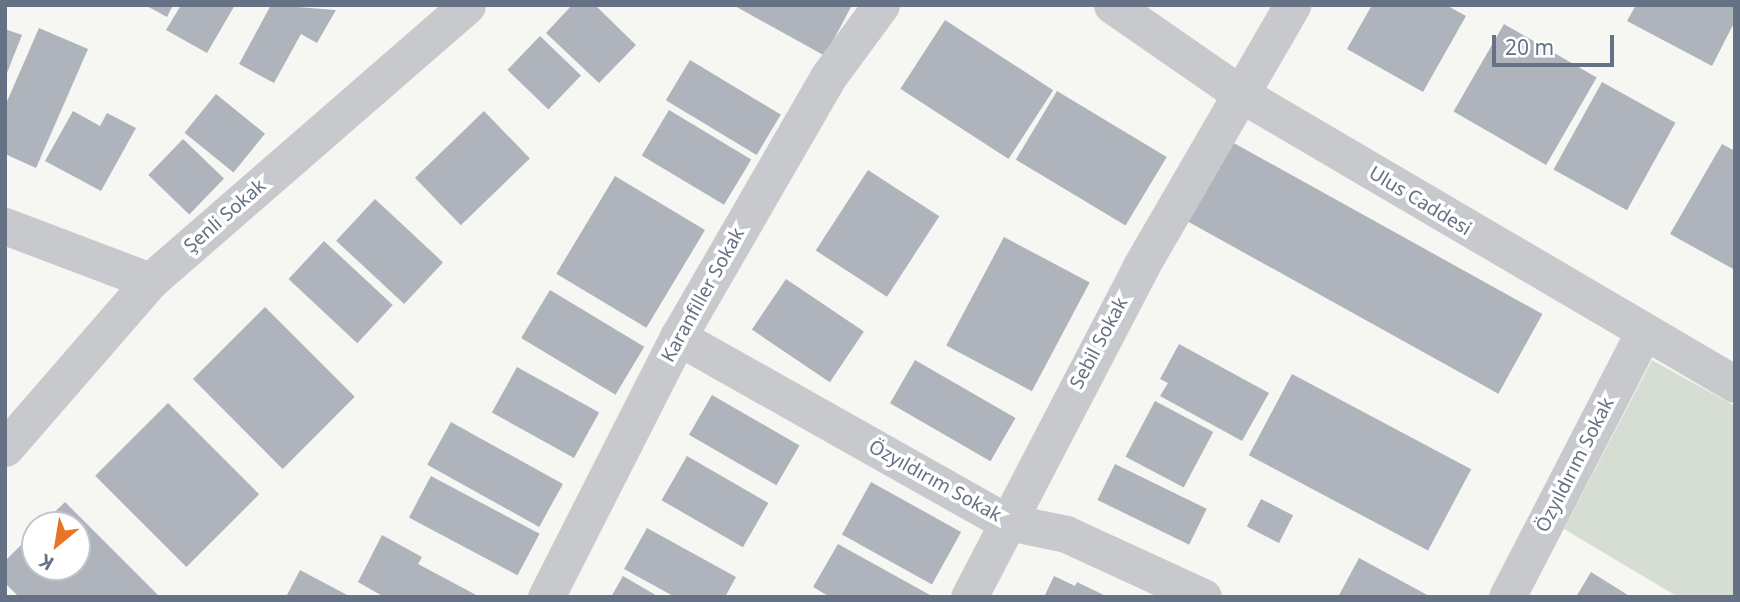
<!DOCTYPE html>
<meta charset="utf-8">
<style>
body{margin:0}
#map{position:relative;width:1740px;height:602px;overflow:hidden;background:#f6f7f3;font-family:"Noto Sans",sans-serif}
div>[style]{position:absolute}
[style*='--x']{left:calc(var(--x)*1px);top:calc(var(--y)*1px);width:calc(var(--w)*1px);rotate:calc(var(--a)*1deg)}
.green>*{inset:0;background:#d6ded4}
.building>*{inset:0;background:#afb4bc;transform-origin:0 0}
.street>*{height:37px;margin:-18.5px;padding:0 18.5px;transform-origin:18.5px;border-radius:18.5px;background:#c7c9cd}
span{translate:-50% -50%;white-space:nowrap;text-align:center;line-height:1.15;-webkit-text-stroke:7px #fff;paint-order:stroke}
.street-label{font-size:19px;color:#657185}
.frame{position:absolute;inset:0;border:7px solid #657185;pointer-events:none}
.north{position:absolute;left:21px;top:511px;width:70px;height:70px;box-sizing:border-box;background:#fff;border:2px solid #c1c6ce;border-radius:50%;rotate:210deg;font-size:19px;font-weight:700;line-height:28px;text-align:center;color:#657185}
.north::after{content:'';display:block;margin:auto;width:24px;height:32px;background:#e67624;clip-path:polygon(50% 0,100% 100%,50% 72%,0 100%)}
.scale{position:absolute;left:1492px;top:35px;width:122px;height:32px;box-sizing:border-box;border:4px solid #657185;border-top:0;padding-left:9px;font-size:21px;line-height:24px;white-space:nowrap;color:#657185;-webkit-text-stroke:5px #fff;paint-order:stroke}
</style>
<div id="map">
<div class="green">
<div style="clip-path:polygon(1652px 360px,1735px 406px,1735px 597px,1678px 597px,1564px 529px)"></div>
</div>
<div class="building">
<div style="clip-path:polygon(145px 5px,173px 5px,167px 17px)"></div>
<div style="clip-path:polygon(181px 5px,235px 5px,207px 53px,166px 30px)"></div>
<div style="clip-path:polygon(271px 5px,336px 10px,317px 43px,301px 34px,274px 83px,239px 64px)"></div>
<div style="clip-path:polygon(572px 5px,595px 5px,636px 45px,599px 83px,546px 33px)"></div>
<div style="clip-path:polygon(733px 5px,852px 5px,825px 56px)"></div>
<div style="clip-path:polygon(1372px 5px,1446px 5px,1466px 16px,1423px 92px,1347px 49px)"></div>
<div style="clip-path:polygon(1636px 5px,1735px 5px,1735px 21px,1712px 66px,1627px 21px)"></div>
<div style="left:945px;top:20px;width:129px;height:82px;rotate:33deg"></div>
<div style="left:1504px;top:24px;width:107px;height:101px;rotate:30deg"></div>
<div style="clip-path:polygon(39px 28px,88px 49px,36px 168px,5px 154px,5px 106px)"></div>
<div style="clip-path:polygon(5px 29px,22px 35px,5px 78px)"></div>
<div style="left:540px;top:36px;width:57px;height:47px;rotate:44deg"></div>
<div style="left:690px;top:60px;width:106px;height:47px;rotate:31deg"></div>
<div style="left:1602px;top:82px;width:84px;height:100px;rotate:29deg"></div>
<div style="left:1057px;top:91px;width:128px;height:80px;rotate:31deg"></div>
<div style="left:216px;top:94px;width:63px;height:50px;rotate:39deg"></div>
<div style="left:669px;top:110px;width:96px;height:53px;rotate:31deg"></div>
<div style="clip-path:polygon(73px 111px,100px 126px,107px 113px,136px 128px,101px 191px,45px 161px)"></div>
<div style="left:484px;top:111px;width:66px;height:96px;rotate:46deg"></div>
<div style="left:183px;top:139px;width:57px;height:50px;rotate:44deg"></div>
<div style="left:1232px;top:142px;width:355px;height:91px;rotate:29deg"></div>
<div style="clip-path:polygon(1722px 144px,1735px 151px,1735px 270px,1670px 234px)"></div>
<div style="left:868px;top:170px;width:85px;height:96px;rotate:33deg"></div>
<div style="left:615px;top:176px;width:105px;height:114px;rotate:31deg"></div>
<div style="left:375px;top:199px;width:93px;height:57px;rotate:43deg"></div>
<div style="left:1004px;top:237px;width:97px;height:123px;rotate:28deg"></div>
<div style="left:324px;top:241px;width:94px;height:52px;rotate:43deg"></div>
<div style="left:786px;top:279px;width:94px;height:61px;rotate:34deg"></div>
<div style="left:550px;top:290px;width:110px;height:56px;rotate:31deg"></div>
<div style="left:265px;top:307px;width:127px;height:102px;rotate:45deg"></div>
<div style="clip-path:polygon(1179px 344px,1269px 393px,1242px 441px,1160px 396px,1168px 383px,1160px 379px)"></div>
<div style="left:915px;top:360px;width:116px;height:50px;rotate:30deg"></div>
<div style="left:517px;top:367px;width:94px;height:52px;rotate:29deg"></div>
<div style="left:1292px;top:374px;width:203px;height:92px;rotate:28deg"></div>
<div style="left:712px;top:395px;width:101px;height:46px;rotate:30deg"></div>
<div style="left:1155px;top:401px;width:66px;height:63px;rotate:28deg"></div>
<div style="left:168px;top:403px;width:129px;height:103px;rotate:45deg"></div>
<div style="left:451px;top:422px;width:128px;height:49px;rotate:29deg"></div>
<div style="left:687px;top:456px;width:94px;height:51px;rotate:30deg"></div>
<div style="left:1115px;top:464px;width:102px;height:40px;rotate:26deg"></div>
<div style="left:431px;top:476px;width:123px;height:47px;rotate:28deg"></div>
<div style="left:871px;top:482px;width:103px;height:60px;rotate:29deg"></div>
<div style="left:1261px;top:499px;width:36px;height:31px;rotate:27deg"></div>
<div style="clip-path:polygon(65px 502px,158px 595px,157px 597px,19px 597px,5px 583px,5px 561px,35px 531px,35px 567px,77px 567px,77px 525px,41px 525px)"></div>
<div style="clip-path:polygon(647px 528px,736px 577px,725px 597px,675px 597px,624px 569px)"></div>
<div style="clip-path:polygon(382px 535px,422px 557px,418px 564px,480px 597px,384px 597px,358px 582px)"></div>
<div style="clip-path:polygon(838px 544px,930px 595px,929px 597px,830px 597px,813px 587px)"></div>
<div style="clip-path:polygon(1359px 558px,1431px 597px,1338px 597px)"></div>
<div style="clip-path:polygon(300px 570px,351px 597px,286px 597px)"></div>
<div style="clip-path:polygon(1591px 572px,1631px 597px,1576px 597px)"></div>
<div style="clip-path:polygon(623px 576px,659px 597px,611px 597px)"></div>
<div style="clip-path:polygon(1054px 576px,1075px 586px,1077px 582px,1108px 597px,1044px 597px)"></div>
</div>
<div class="street">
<div style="--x:1112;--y:5;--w:155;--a:34.7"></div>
<div style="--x:1239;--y:93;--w:575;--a:30.4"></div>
<div style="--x:5;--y:226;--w:155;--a:20.8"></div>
<div style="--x:678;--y:337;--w:374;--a:29.4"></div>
<div style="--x:1004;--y:521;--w:63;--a:11.8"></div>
<div style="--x:1066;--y:534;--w:151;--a:24.7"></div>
<div style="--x:5;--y:448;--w:221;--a:-49"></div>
<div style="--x:150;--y:281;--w:420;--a:-41"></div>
<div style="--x:546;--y:597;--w:292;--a:-63.1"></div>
<div style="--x:678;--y:337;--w:300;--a:-60"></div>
<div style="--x:828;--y:77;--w:89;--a:-53.6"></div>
<div style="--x:969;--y:597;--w:373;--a:-62.5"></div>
<div style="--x:1141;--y:266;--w:302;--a:-59.9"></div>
<div style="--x:1507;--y:597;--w:297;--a:-62.7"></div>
</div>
<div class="street-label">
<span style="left:1420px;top:201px;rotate:31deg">Ulus Caddesi</span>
<span style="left:225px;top:216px;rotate:-41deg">Şenli Sokak</span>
<span style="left:703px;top:295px;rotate:-61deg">Karanfiller Sokak</span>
<span style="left:1099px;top:343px;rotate:-62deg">Sebil Sokak</span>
<span style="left:1575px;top:465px;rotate:-63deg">Özyıldırım Sokak</span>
<span style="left:935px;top:481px;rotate:29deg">Özyıldırım Sokak</span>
</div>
<div class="frame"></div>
<div class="north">K</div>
<div class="scale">20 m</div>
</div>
